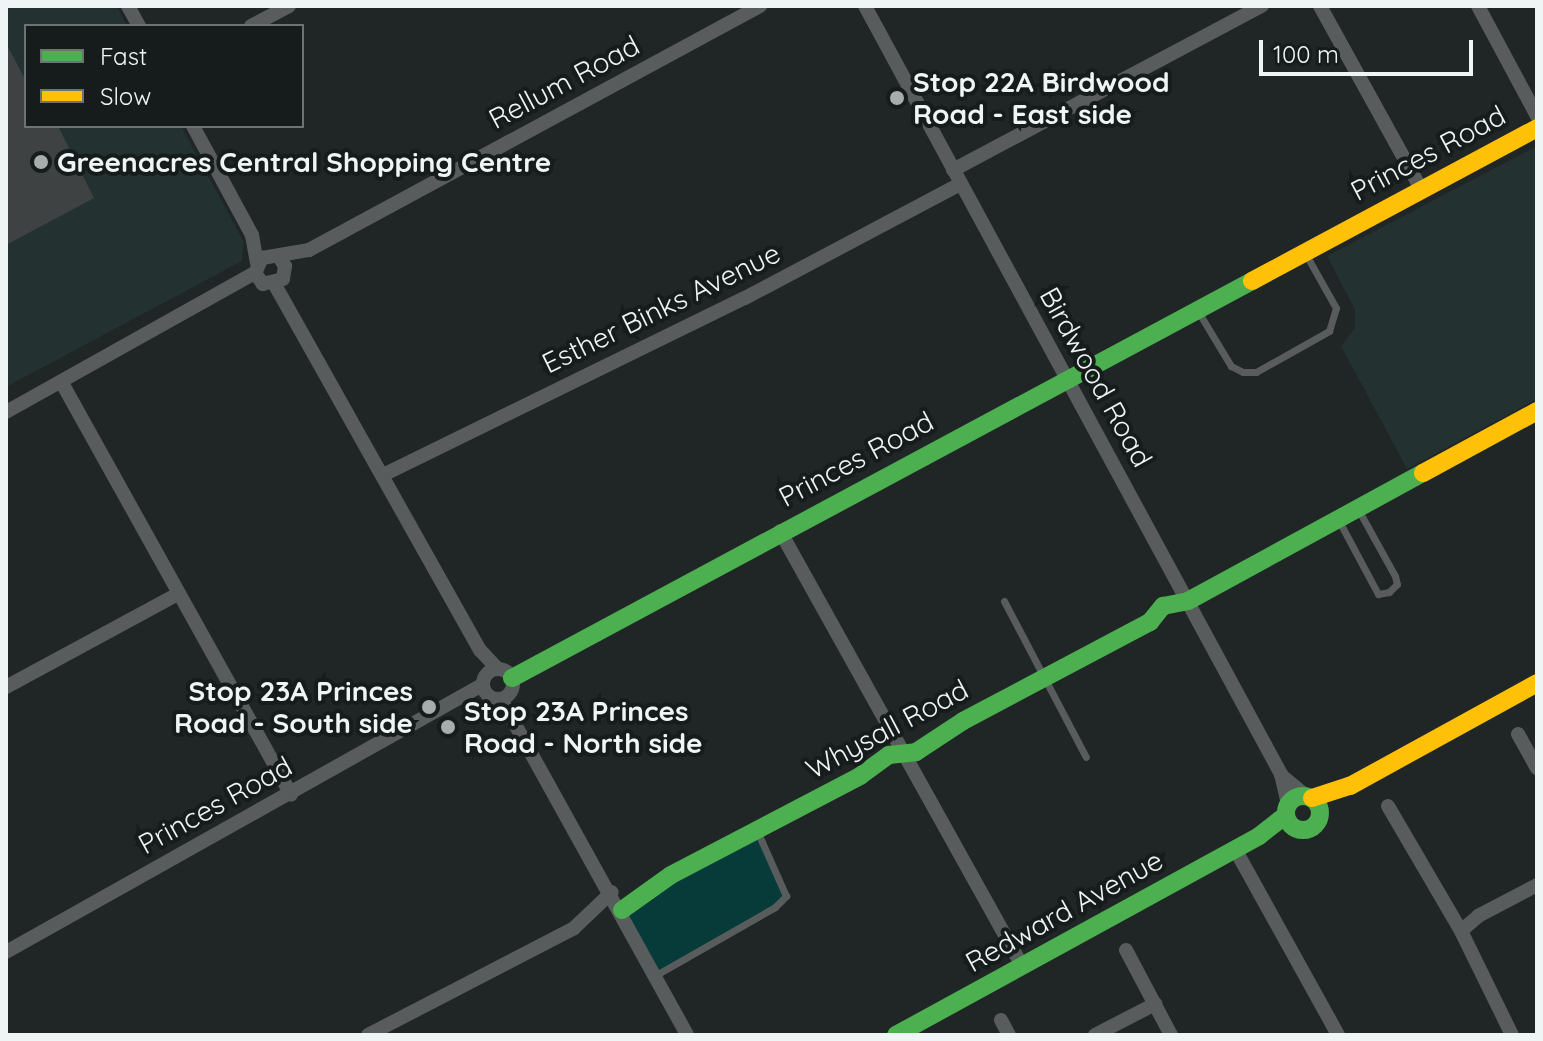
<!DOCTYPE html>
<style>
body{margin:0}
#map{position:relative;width:1543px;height:1041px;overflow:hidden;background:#202525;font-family:Quicksand,sans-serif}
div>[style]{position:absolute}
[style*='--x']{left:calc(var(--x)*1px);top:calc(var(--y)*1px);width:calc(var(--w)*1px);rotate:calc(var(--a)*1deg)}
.built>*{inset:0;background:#233130}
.green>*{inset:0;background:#063b39}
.building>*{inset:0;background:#3e4242}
.lane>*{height:7px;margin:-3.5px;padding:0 3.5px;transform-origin:3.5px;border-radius:3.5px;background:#595c5c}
.street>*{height:14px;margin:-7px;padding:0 7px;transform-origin:7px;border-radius:7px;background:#595c5c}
.street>.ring{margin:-7px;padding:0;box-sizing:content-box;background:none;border:14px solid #595c5c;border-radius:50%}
.fast>*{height:18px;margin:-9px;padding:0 9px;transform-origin:9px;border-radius:9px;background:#4caf50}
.fast>.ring{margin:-9px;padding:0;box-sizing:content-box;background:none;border:18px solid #4caf50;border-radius:50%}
.slow>*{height:18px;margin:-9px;padding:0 9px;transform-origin:9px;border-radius:9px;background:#ffc107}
.dots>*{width:22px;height:22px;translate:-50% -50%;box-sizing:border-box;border:4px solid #161c1c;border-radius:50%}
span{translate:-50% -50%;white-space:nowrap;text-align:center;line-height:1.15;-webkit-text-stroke:8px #161c1c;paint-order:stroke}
.street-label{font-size:28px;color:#eff4f4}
.poi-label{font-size:28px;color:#eff4f4;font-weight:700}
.left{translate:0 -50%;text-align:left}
.right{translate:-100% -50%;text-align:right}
.frame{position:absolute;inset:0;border:8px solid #eff4f4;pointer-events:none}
.legend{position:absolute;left:24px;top:24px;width:280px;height:104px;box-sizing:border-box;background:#161c1c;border:2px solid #6d7272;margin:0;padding:10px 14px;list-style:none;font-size:24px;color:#eff4f4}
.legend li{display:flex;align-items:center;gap:16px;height:40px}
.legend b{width:40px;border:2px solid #6d7272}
.scale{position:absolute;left:1259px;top:40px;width:214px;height:36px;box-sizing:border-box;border:4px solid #eff4f4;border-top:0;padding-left:10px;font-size:24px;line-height:28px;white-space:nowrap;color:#eff4f4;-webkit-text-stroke:6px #161c1c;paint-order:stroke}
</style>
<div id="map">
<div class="built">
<div style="clip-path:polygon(6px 6px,117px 6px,127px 26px,26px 26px,26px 126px,181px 126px,244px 242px,242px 261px,6px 387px)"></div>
<div style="clip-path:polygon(1537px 146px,1537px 399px,1407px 469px,1341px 346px,1355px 328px,1355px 310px,1327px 256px)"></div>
</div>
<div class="green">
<div style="clip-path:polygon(757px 831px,786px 896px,775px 907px,656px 975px,622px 910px)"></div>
</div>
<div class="building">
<div style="clip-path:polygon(6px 43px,26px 81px,26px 126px,58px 126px,94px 198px,6px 245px)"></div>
</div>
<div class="lane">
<div style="--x:1199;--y:313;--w:62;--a:58.9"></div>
<div style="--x:1231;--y:366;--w:13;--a:27"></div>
<div style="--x:1243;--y:372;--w:13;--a:0"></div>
<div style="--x:1256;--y:372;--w:84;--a:-29.3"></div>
<div style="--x:1329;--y:331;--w:24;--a:-73"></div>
<div style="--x:1336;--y:308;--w:63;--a:-119.4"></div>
<div style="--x:1339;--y:521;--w:83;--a:61.9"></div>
<div style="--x:1378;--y:594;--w:11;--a:-10"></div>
<div style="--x:1389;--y:592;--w:11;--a:-45"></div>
<div style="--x:1397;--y:584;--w:8;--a:-104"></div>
<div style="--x:1395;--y:576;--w:74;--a:-119"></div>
<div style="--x:1004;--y:601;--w:176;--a:62.3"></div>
<div style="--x:656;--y:975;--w:137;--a:-29.7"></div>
<div style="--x:775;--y:907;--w:16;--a:-45"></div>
<div style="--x:786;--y:896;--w:69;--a:-114"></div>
</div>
<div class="street">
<div style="--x:128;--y:6;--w:23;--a:61"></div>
<div style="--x:865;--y:6;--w:873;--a:61.56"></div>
<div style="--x:1281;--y:774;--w:32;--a:77"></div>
<div style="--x:1320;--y:6;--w:209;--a:61.1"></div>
<div style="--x:1478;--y:6;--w:125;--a:61.8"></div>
<div style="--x:251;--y:26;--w:43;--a:-27.8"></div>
<div style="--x:193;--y:126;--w:124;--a:61.6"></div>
<div style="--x:252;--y:235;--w:28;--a:80"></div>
<div style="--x:953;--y:170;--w:350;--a:-28"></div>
<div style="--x:279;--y:257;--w:11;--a:56"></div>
<div style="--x:285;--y:266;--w:13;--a:99"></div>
<div style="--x:283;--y:279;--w:21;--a:166"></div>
<div style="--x:263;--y:284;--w:14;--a:-126"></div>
<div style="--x:255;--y:273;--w:17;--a:-65"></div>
<div style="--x:262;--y:258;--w:48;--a:-9.7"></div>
<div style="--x:309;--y:250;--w:513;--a:-28.41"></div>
<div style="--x:275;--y:285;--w:419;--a:60.7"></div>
<div style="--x:480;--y:650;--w:25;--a:47"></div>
<div style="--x:62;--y:383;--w:471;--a:60.9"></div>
<div style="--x:6;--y:412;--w:285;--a:-29.2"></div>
<div style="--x:383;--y:475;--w:403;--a:-26.1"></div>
<div style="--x:745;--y:298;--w:243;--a:-27.9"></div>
<div style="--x:780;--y:531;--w:498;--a:60.9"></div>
<div class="ring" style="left:483px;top:669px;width:16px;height:16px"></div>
<div style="--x:6;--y:687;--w:193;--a:-28.4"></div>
<div style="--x:501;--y:699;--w:384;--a:61"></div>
<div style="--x:1518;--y:734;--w:39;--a:61"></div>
<div style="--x:1281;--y:775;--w:33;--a:40"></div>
<div style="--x:1388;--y:806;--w:145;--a:59.7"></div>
<div style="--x:1235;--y:849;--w:213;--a:61"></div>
<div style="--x:1126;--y:950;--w:96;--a:62.1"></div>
<div style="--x:6;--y:952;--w:546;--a:-29.29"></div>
<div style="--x:1001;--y:1020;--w:17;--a:62"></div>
<div style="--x:368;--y:1035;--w:232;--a:-27.4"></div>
<div style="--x:574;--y:928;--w:52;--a:-43.5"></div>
<div style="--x:1095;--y:1035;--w:68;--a:-27.3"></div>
<div style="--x:1512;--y:1035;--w:116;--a:-116.1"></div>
<div style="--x:1461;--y:931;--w:23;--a:-41"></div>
<div style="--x:1478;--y:916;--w:67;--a:-27.7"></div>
</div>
<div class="fast">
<div style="--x:512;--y:678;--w:840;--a:-28.21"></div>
<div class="ring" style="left:1286px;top:796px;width:16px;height:16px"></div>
<div style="--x:622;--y:910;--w:60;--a:-35.5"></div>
<div style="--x:671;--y:875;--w:213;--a:-27.6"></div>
<div style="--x:860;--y:776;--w:36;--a:-36"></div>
<div style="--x:889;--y:755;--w:27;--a:-6"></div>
<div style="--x:916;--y:752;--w:56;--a:-33.4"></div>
<div style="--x:963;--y:721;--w:212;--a:-27.9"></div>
<div style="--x:1150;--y:622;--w:21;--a:-51"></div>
<div style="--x:1163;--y:606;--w:25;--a:-11"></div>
<div style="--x:1188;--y:601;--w:268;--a:-28.6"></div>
<div style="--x:896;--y:1035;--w:414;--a:-28.7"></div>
<div style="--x:1259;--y:836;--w:34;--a:-38"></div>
</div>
<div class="slow">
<div style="--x:1252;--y:281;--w:323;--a:-28.2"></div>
<div style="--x:1423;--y:473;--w:130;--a:-28.5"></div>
<div style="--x:1312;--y:798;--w:40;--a:-18"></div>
<div style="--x:1350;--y:786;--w:213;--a:-28.8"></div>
</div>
<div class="dots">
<div style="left:897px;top:98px;background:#a7acac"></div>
<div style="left:41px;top:162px;background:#a7acac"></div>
<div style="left:429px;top:707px;background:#a7acac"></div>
<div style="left:448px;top:727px;background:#a7acac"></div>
</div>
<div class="street-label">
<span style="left:564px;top:82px;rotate:-28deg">Rellum Road</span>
<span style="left:1428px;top:153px;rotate:-28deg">Princes Road</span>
<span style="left:661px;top:308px;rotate:-26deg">Esther Binks Avenue</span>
<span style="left:1096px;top:377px;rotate:61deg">Birdwood Road</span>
<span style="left:856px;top:459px;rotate:-28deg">Princes Road</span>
<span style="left:887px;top:729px;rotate:-28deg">Whysall Road</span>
<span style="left:215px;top:805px;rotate:-29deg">Princes Road</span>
<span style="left:1064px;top:911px;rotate:-29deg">Redward Avenue</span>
</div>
<div class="poi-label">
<span class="left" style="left:913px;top:98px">Stop 22A Birdwood<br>Road - East side</span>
<span class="left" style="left:57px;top:162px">Greenacres Central Shopping Centre</span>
<span class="right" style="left:413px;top:707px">Stop 23A Princes<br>Road - South side</span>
<span class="left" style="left:464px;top:727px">Stop 23A Princes<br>Road - North side</span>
</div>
<div class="frame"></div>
<ul class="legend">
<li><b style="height:10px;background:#4caf50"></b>Fast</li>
<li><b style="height:10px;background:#ffc107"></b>Slow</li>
</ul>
<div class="scale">100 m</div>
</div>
